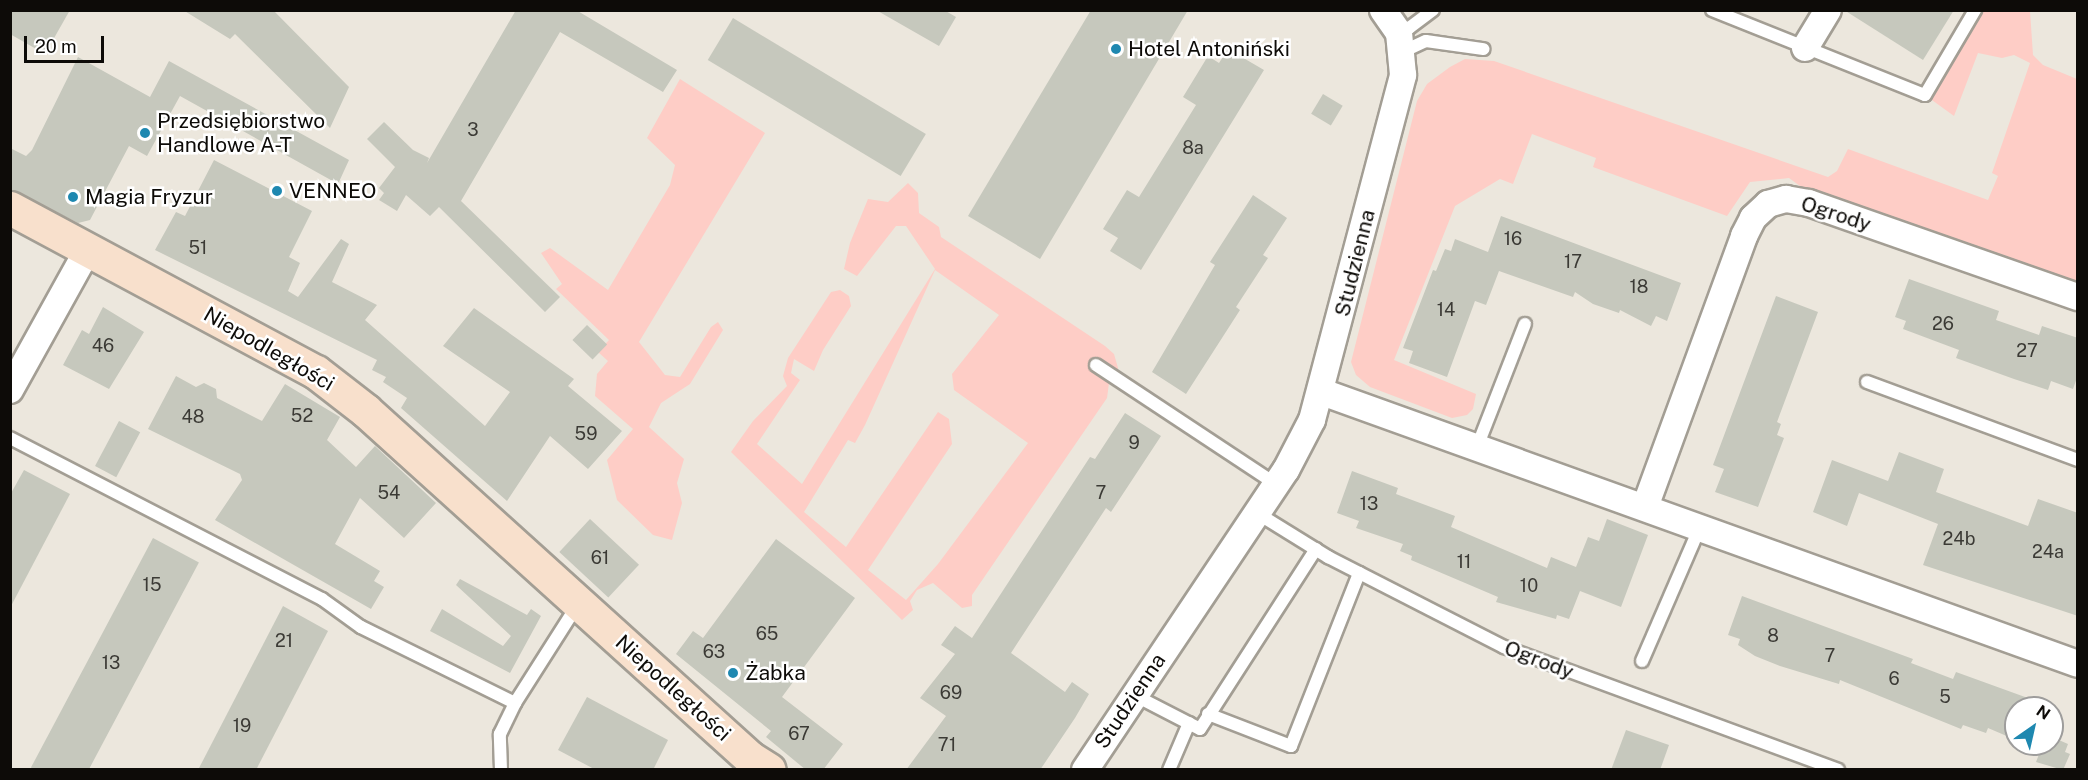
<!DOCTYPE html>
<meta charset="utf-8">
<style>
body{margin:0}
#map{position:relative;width:2088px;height:780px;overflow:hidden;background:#ece7dd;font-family:"Public Sans",sans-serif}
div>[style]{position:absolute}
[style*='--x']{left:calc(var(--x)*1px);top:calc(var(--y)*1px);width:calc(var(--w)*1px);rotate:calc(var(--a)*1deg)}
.green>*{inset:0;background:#fecdc6}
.building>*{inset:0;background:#c6c8bd;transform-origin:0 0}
.roads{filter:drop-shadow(2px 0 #a39e94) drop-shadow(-2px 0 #a39e94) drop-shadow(0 2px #a39e94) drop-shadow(0 -2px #a39e94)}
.lane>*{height:12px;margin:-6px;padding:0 6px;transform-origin:6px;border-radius:6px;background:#fff}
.street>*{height:26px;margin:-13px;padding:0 13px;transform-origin:13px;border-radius:13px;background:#fff}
.secondary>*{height:33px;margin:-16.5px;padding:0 16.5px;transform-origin:16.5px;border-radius:16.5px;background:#f8e0cc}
.dots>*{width:16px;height:16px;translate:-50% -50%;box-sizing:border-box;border:3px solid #fff;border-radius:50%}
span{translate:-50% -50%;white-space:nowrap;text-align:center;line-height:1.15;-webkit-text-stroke:5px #fff;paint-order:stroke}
.number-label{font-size:18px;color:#3b3a35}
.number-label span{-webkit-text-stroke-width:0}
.poi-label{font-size:21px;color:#0d0b08}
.left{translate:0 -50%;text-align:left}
.street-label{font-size:21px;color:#0d0b08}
.frame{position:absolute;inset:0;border:12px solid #0d0b08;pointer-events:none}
.north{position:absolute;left:2004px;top:696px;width:60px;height:60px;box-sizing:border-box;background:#fff;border:2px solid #9e9d9c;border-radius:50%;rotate:34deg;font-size:16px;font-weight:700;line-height:24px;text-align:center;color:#0d0b08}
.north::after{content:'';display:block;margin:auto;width:21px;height:27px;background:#1e88b0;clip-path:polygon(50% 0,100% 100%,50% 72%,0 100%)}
.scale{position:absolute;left:24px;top:36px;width:80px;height:27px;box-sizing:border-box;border:3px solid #0d0b08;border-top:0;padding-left:8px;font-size:18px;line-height:21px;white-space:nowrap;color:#0d0b08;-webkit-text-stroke:4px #fff;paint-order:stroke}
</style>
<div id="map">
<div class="green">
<div style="clip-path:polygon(1975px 11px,2030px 11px,2033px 55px,2043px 65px,2077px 79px,2077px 284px,1807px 191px,1789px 178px,1750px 182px,1727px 216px,1593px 167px,1596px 158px,1532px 134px,1513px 184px,1500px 179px,1455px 206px,1394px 360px,1476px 394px,1473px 409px,1467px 415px,1452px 418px,1370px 387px,1356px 375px,1351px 362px,1417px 101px,1427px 84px,1450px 67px,1465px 59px,1494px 61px,1828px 177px,1837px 171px,1848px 149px,1988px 200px,1998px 176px,1992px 173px,2030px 63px,2014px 55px,2002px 58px,1978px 53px,1954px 116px,1925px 95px)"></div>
<div style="clip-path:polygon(680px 79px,765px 133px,639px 342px,665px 375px,680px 377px,711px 327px,718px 322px,723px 330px,690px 384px,661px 403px,649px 427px,684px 459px,677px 483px,682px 503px,672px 540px,653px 535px,617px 500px,607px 460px,633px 429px,595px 396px,597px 374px,608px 361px,598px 352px,609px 340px,556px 289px,562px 284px,541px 253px,550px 248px,608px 290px,670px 185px,675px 165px,647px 138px)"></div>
<div style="clip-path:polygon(evenodd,908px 183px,918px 193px,919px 213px,939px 227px,941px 237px,1105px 346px,1114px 354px,1118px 368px,1117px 379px,1110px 376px,1107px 398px,972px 595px,972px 606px,962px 608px,933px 583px,917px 590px,910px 601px,913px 610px,902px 620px,731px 452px,753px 421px,787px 386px,783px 376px,788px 358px,831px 292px,840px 290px,849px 296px,851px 306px,823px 350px,814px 371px,794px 359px,791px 373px,800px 380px,757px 444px,802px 484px,935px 269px,906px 226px,896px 226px,857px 276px,844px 269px,850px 243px,868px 199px,888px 202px,908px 183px,935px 270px,999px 315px,952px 374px,954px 390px,1028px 443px,938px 564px,906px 600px,868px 570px,952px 444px,949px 419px,938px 412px,846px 547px,804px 512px,848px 440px,855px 443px,865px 425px,935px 270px)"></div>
</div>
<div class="building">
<div style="clip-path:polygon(10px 10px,70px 10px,45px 54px,10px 34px)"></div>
<div style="clip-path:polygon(183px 10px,273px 10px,349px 87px,330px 128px,235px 34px,230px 39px)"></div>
<div style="clip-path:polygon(516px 10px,576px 10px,677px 70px,663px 92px,560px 32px,461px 201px,560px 297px,545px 312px,439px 207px,430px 216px,406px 195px,397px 211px,379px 200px,384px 193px,379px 188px,395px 167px,367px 139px,384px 122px,413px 150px,429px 158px,427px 163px)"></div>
<div style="clip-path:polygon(876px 10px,944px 10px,956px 17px,939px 46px)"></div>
<div style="clip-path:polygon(1091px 10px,1188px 10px,1040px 259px,968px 216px)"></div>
<div style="clip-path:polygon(1844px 10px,1954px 10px,1923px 60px)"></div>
<div style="left:733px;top:18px;width:225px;height:49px;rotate:31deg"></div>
<div style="clip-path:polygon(1228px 49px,1264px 70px,1141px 270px,1110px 251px,1118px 238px,1103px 229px,1127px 190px,1139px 197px,1196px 105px,1183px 97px,1208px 56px,1219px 63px)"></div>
<div style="clip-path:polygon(78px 57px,150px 97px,169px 61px,349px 160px,338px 184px,180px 96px,147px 156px,129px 146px,90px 220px,78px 223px,10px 189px,10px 148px,26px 156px,32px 150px)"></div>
<div style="left:1323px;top:94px;width:23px;height:23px;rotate:31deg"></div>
<div style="clip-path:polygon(214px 160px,312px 211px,289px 257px,300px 263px,288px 291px,298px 297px,341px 239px,349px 244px,332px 282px,377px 305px,365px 320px,485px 426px,510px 392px,443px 346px,474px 308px,574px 379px,568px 386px,622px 431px,588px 469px,550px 436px,507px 501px,401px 408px,407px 398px,383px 382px,386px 377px,372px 370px,377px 360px,155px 250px,176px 212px,185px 216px)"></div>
<div style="clip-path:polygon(1253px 195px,1287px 218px,1263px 255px,1268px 258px,1236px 307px,1240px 310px,1186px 394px,1152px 372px,1215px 265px,1210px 262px)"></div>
<div style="clip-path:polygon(1501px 216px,1681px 283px,1667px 321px,1656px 316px,1651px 326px,1620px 310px,1619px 313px,1593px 304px,1575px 292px,1573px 297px,1499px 271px,1486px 305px,1475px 301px,1447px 377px,1409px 363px,1413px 351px,1403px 348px,1433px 270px,1436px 271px,1445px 249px,1451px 251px,1455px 239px,1488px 252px)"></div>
<div style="clip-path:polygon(1909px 279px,1999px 311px,1996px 320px,2039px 335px,2042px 326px,2078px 338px,2078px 375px,2073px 389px,2051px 381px,2048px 390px,2014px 379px,1956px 358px,1959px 350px,1903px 329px,1906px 321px,1895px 317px)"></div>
<div style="clip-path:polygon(1776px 296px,1818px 312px,1777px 422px,1781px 424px,1777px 435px,1784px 438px,1758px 507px,1715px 492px,1724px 469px,1713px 465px)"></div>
<div style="clip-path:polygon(103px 307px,144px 332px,109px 389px,63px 365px,82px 330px,89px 334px)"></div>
<div style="left:587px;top:325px;width:28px;height:21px;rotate:44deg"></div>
<div style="clip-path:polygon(176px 376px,196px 387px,204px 383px,216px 389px,217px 398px,262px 421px,285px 384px,340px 417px,327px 440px,356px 467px,375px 446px,436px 503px,404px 538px,360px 498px,335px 544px,380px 571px,374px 581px,384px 587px,371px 609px,215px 520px,242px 480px,240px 474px,148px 429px)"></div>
<div style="clip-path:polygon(1125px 413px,1161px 436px,1111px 512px,1106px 508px,1011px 653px,1065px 692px,1072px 682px,1089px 694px,1075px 718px,1040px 770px,906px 770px,946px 716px,920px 698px,955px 654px,941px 645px,955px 626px,972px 638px,1090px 457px,1095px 459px)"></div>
<div style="left:119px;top:421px;width:24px;height:51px;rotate:28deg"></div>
<div style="clip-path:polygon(1899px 452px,1944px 469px,1936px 492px,2028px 526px,2038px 499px,2078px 513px,2078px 616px,1923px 565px,1938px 524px,1859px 493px,1847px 526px,1813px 512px,1832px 460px,1888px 481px)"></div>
<div style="clip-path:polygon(24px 470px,70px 494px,10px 608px,10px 495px)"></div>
<div style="clip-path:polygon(1352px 471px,1398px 488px,1396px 494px,1455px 516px,1451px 527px,1547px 568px,1551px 557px,1576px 567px,1588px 537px,1599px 541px,1607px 519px,1648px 535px,1621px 607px,1580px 591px,1569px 619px,1557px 615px,1556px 619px,1496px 602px,1498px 597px,1411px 560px,1412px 556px,1400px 551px,1403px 544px,1356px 528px,1359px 521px,1337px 513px)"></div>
<div style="left:590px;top:519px;width:67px;height:45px;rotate:43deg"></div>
<div style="left:153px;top:538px;width:52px;height:260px;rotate:28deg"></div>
<div style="clip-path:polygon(776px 539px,855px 598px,782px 697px,843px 744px,823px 770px,806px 770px,766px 737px,771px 731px,676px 654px,693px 631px,703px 638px)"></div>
<div style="clip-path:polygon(460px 579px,527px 615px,531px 609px,541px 616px,510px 673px,430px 631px,442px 609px,503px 646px,511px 636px,456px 585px)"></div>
<div style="clip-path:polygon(1742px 596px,1913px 659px,1911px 663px,1953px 679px,1956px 672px,2047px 705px,2016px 708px,2016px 740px,1988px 728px,1986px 733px,1963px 725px,1961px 729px,1840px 680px,1839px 684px,1780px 666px,1755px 656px,1738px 645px,1740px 639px,1728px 635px)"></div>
<div style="clip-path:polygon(283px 606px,328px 631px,256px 770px,198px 770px)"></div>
<div style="clip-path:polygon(587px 697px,668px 740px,653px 770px,596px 770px,558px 750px)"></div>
<div style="clip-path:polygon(1626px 730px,1669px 745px,1660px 770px,1611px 770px)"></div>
<div style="clip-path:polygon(2052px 737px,2068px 744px,2065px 752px,2070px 754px,2063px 770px,2036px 762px,2043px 744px,2052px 744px)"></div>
</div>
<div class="roads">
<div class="lane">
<div style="--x:1712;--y:10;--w:229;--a:21.8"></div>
<div style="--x:1925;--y:95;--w:99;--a:-59.5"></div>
<div style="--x:1396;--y:27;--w:13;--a:4"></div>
<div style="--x:1409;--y:28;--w:30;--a:-37"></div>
<div style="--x:1402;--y:52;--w:26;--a:-25"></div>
<div style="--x:1426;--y:41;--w:58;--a:8"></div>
<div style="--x:1096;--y:365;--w:216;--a:33.5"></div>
<div style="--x:1867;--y:382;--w:225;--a:20.3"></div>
<div style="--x:10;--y:438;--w:351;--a:27.3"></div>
<div style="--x:322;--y:599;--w:48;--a:35.7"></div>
<div style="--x:361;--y:627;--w:172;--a:26.3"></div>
<div style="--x:515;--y:703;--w:117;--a:-57.5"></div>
<div style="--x:1477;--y:447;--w:132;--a:-68.7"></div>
<div style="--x:1257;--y:513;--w:84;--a:31.8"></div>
<div style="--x:1328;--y:557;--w:198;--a:27.1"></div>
<div style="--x:1504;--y:647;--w:356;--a:20.2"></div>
<div style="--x:1642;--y:661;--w:146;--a:-66.6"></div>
<div style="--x:1134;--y:695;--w:74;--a:27.3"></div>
<div style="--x:1200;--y:729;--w:214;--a:-57.2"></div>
<div style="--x:1208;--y:714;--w:89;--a:21.1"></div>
<div style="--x:1291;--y:746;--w:186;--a:-68.5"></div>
<div style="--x:501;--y:770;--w:36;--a:-92"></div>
<div style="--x:500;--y:734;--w:34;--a:-64"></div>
<div style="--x:1169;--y:770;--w:51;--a:-66.9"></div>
</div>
<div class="street">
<div style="--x:1805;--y:48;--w:44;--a:-58.8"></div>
<div style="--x:10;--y:390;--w:161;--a:-61"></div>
<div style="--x:1322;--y:392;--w:803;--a:19.79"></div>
<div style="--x:1645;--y:507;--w:289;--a:-69.9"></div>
<div style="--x:1744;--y:236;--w:20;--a:-63"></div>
<div style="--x:1753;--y:218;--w:21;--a:-43"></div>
<div style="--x:1768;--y:204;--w:19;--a:-16"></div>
<div style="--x:1786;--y:199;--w:23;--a:10"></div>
<div style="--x:1809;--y:203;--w:285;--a:19.3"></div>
<div style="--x:1085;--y:770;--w:361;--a:-56.2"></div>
<div style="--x:1286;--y:470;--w:56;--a:-62.5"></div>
<div style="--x:1312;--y:420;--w:357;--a:-75.2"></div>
<div style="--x:1403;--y:75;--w:42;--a:-95.4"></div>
<div style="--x:1399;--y:33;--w:28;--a:-125"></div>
</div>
<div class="secondary">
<div style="--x:10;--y:208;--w:347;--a:28.2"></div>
<div style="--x:316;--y:372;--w:62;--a:37.8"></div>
<div style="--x:365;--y:410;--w:519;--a:42.11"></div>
<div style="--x:750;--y:758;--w:22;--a:32"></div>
</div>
</div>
<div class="dots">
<div style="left:1116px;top:49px;background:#1e88b0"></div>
<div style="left:145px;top:133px;background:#1e88b0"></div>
<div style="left:277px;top:191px;background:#1e88b0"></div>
<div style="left:73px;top:197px;background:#1e88b0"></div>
<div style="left:733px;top:673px;background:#1e88b0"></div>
</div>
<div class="number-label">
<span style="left:473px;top:130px">3</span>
<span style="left:1193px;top:148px">8a</span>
<span style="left:1513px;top:239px">16</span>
<span style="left:198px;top:248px">51</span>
<span style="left:1573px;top:262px">17</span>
<span style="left:1639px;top:287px">18</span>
<span style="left:1446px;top:310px">14</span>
<span style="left:1943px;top:324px">26</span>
<span style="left:103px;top:346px">46</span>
<span style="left:2027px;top:351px">27</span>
<span style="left:302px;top:416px">52</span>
<span style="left:193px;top:417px">48</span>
<span style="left:586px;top:434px">59</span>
<span style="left:1134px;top:443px">9</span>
<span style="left:389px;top:493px">54</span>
<span style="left:1101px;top:493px">7</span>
<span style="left:1369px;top:504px">13</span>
<span style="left:1959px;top:539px">24b</span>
<span style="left:2048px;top:552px">24a</span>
<span style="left:600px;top:558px">61</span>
<span style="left:1464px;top:562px">11</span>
<span style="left:152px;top:585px">15</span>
<span style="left:1529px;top:586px">10</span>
<span style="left:767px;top:634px">65</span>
<span style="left:1773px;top:636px">8</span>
<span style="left:284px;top:641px">21</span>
<span style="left:714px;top:652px">63</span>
<span style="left:1830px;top:656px">7</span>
<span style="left:111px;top:663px">13</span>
<span style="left:1894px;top:679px">6</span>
<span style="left:951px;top:693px">69</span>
<span style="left:1945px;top:697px">5</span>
<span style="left:242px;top:726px">19</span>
<span style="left:799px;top:734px">67</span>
<span style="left:947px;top:745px">71</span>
</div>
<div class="poi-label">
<span class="left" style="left:1128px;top:49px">Hotel Antoniński</span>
<span class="left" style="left:157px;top:133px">Przedsiębiorstwo<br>Handlowe A-T</span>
<span class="left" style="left:289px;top:191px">VENNEO</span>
<span class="left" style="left:85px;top:197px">Magia Fryzur</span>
<span class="left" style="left:745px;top:673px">Żabka</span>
</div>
<div class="street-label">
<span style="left:1836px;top:214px;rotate:18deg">Ogrody</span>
<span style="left:1355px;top:263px;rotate:-76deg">Studzienna</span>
<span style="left:269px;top:349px;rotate:30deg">Niepodległości</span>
<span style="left:1539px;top:660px;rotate:21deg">Ogrody</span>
<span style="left:673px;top:688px;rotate:42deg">Niepodległości</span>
<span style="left:1130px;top:701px;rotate:-56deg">Studzienna</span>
</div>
<div class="frame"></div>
<div class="north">N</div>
<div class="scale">20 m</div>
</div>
